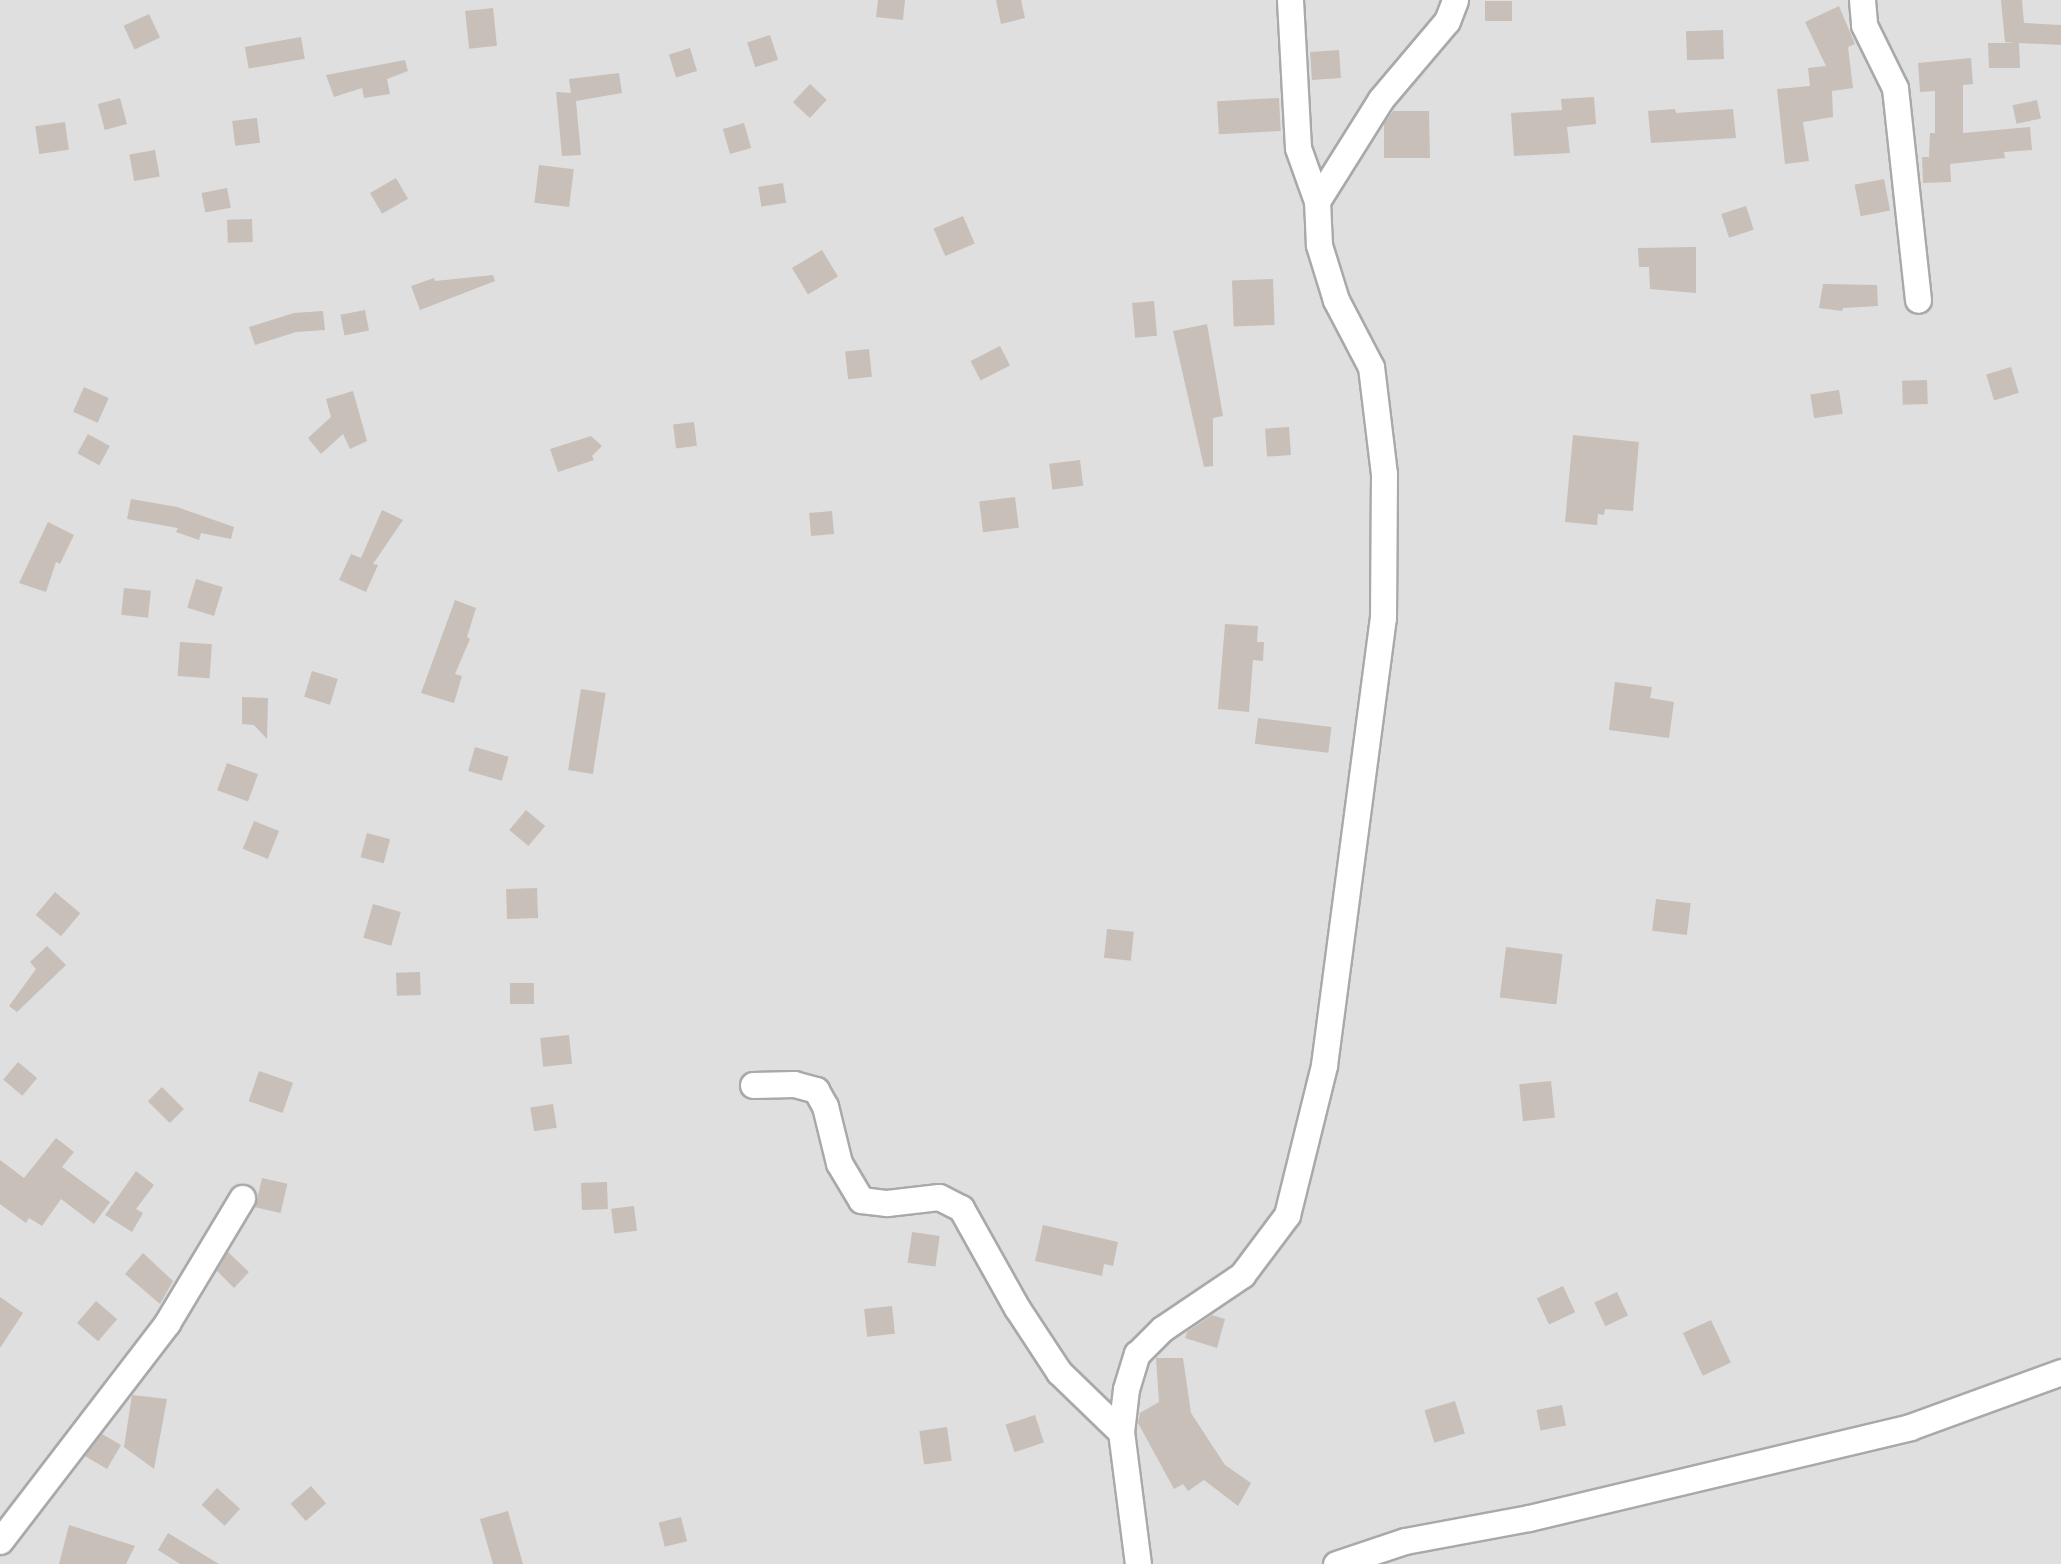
<!DOCTYPE html>
<style>
body{margin:0}
#map{position:relative;width:2061px;height:1564px;overflow:hidden;background:#f2efe9;font-family:Signika,sans-serif}
div>[style]{position:absolute}
[style*='--x']{left:calc(var(--x)*1px);top:calc(var(--y)*1px);width:calc(var(--w)*1px);rotate:calc(var(--a)*1deg)}
.residential>*{inset:0;background:#e0dfdf;transform-origin:0 0}
.building>*{inset:0;background:#c7bfb8;transform-origin:0 0}
.roads{filter:drop-shadow(2px 0 #a9a9a9) drop-shadow(-2px 0 #a9a9a9) drop-shadow(0 2px #a9a9a9) drop-shadow(0 -2px #a9a9a9)}
.minor>*{height:25px;margin:-12.5px;padding:0 12.5px;transform-origin:12.5px;border-radius:12.5px;background:#fff}
span{translate:-50% -50%;white-space:nowrap;text-align:center;line-height:1.15;-webkit-text-stroke:9px #fff;paint-order:stroke}
</style>
<div id="map">
<div class="residential">
<div style="left:0;top:0;width:2061px;height:1564px"></div>
</div>
<div class="building">
<div style="clip-path:polygon(878px 0,905px 0,903px 20px,876px 17px)"></div>
<div style="clip-path:polygon(996px 0,1021px 0,1025px 18px,1001px 24px)"></div>
<div style="clip-path:polygon(2001px 0,2022px 0,2024px 23px,2061px 25px,2061px 45px,2019px 43px,2020px 68px,1989px 68px,1988px 43px,2016px 43px,2005px 42px)"></div>
<div style="left:1485px;top:1px;width:27px;height:20px"></div>
<div style="clip-path:polygon(1839px 6px,1855px 44px,1848px 47px,1853px 88px,1832px 91px,1833px 117px,1803px 122px,1809px 161px,1785px 164px,1777px 89px,1810px 86px,1808px 68px,1826px 66px,1805px 22px)"></div>
<div style="left:493px;top:8px;width:38px;height:28px;rotate:84deg"></div>
<div style="left:149px;top:14px;width:26px;height:28px;rotate:65deg"></div>
<div style="left:1723px;top:30px;width:29px;height:37px;rotate:88deg"></div>
<div style="left:770px;top:35px;width:26px;height:24px;rotate:72deg"></div>
<div style="left:301px;top:37px;width:22px;height:57px;rotate:80deg"></div>
<div style="left:690px;top:48px;width:24px;height:22px;rotate:73deg"></div>
<div style="left:1339px;top:50px;width:28px;height:29px;rotate:86deg"></div>
<div style="clip-path:polygon(1971px 58px,1973px 84px,1963px 85px,1963px 133px,2030px 127px,2032px 150px,2004px 152px,2005px 158px,1950px 164px,1951px 182px,1923px 183px,1922px 157px,1929px 157px,1930px 133px,1935px 133px,1935px 91px,1920px 92px,1918px 63px)"></div>
<div style="clip-path:polygon(405px 60px,408px 71px,387px 79px,390px 94px,364px 98px,362px 88px,334px 97px,326px 75px)"></div>
<div style="clip-path:polygon(619px 73px,622px 93px,576px 101px,581px 155px,562px 156px,556px 92px,571px 93px,569px 79px)"></div>
<div style="left:810px;top:84px;width:23px;height:25px;rotate:43deg"></div>
<div style="clip-path:polygon(1594px 97px,1596px 124px,1567px 127px,1570px 153px,1514px 156px,1511px 113px,1562px 110px,1561px 99px)"></div>
<div style="left:120px;top:98px;width:27px;height:23px;rotate:75deg"></div>
<div style="left:1279px;top:98px;width:33px;height:62px;rotate:87deg"></div>
<div style="left:2037px;top:100px;width:19px;height:25px;rotate:78deg"></div>
<div style="clip-path:polygon(1675px 109px,1676px 113px,1733px 109px,1736px 138px,1651px 143px,1648px 111px)"></div>
<div style="clip-path:polygon(1393px 111px,1429px 111px,1430px 158px,1384px 158px,1384px 124px)"></div>
<div style="left:257px;top:118px;width:25px;height:25px;rotate:83deg"></div>
<div style="left:65px;top:122px;width:28px;height:30px;rotate:82deg"></div>
<div style="left:744px;top:123px;width:26px;height:22px;rotate:74deg"></div>
<div style="left:155px;top:150px;width:27px;height:26px;rotate:80deg"></div>
<div style="left:539px;top:165px;width:35px;height:38px;rotate:7deg"></div>
<div style="left:396px;top:178px;width:24px;height:30px;rotate:60deg"></div>
<div style="left:1884px;top:179px;width:32px;height:30px;rotate:79deg"></div>
<div style="left:783px;top:183px;width:20px;height:25px;rotate:81deg"></div>
<div style="left:227px;top:188px;width:20px;height:26px;rotate:79deg"></div>
<div style="left:1746px;top:206px;width:25px;height:26px;rotate:72deg"></div>
<div style="left:963px;top:216px;width:30px;height:32px;rotate:67deg"></div>
<div style="left:252px;top:219px;width:23px;height:25px;rotate:88deg"></div>
<div style="clip-path:polygon(1696px 247px,1696px 293px,1650px 289px,1649px 267px,1639px 267px,1638px 248px)"></div>
<div style="left:822px;top:250px;width:31px;height:35px;rotate:59deg"></div>
<div style="clip-path:polygon(493px 275px,495px 281px,420px 310px,411px 286px,434px 278px,435px 281px)"></div>
<div style="left:1273px;top:279px;width:46px;height:41px;rotate:88deg"></div>
<div style="clip-path:polygon(1823px 284px,1877px 285px,1878px 306px,1843px 308px,1842px 311px,1819px 308px)"></div>
<div style="left:1154px;top:301px;width:35px;height:22px;rotate:85deg"></div>
<div style="left:365px;top:310px;width:21px;height:25px;rotate:79deg"></div>
<div style="clip-path:polygon(323px 311px,325px 330px,296px 332px,255px 345px,249px 327px,294px 313px)"></div>
<div style="clip-path:polygon(1207px 324px,1223px 416px,1213px 418px,1213px 466px,1204px 467px,1173px 331px)"></div>
<div style="left:1000px;top:346px;width:22px;height:33px;rotate:63deg"></div>
<div style="left:869px;top:349px;width:28px;height:24px;rotate:84deg"></div>
<div style="left:2011px;top:367px;width:27px;height:26px;rotate:73deg"></div>
<div style="left:1927px;top:380px;width:24px;height:25px;rotate:88deg"></div>
<div style="left:84px;top:387px;width:27px;height:27px;rotate:24deg"></div>
<div style="left:1839px;top:390px;width:24px;height:29px;rotate:81deg"></div>
<div style="clip-path:polygon(353px 391px,367px 441px,350px 449px,343px 434px,321px 454px,308px 438px,331px 417px,326px 399px)"></div>
<div style="left:694px;top:422px;width:24px;height:21px;rotate:83deg"></div>
<div style="left:1289px;top:427px;width:28px;height:24px;rotate:86deg"></div>
<div style="left:88px;top:434px;width:25px;height:22px;rotate:29deg"></div>
<div style="clip-path:polygon(1573px 435px,1639px 442px,1633px 511px,1605px 509px,1604px 515px,1598px 514px,1597px 525px,1565px 522px)"></div>
<div style="clip-path:polygon(591px 436px,602px 446px,592px 456px,594px 460px,558px 472px,550px 449px)"></div>
<div style="left:1080px;top:460px;width:26px;height:31px;rotate:83deg"></div>
<div style="left:1015px;top:497px;width:31px;height:36px;rotate:83deg"></div>
<div style="clip-path:polygon(131px 499px,177px 507px,234px 527px,231px 539px,201px 533px,199px 540px,176px 532px,178px 528px,127px 519px)"></div>
<div style="clip-path:polygon(382px 510px,403px 520px,373px 564px,378px 565px,366px 592px,339px 580px,351px 554px,361px 558px)"></div>
<div style="left:832px;top:511px;width:23px;height:23px;rotate:85deg"></div>
<div style="clip-path:polygon(48px 522px,74px 535px,60px 564px,56px 562px,46px 592px,19px 583px)"></div>
<div style="left:196px;top:579px;width:28px;height:30px;rotate:17deg"></div>
<div style="left:124px;top:588px;width:27px;height:27px;rotate:6deg"></div>
<div style="clip-path:polygon(455px 600px,476px 608px,467px 637px,470px 639px,455px 674px,462px 676px,454px 703px,421px 693px)"></div>
<div style="clip-path:polygon(1225px 624px,1258px 626px,1257px 642px,1264px 642px,1263px 661px,1253px 660px,1249px 712px,1218px 709px)"></div>
<div style="left:180px;top:642px;width:32px;height:34px;rotate:4deg"></div>
<div style="left:312px;top:671px;width:27px;height:27px;rotate:17deg"></div>
<div style="clip-path:polygon(1615px 682px,1652px 687px,1650px 698px,1674px 702px,1669px 738px,1609px 730px)"></div>
<div style="left:581px;top:689px;width:25px;height:82px;rotate:9deg"></div>
<div style="clip-path:polygon(242px 697px,268px 698px,267px 739px,254px 725px,242px 724px)"></div>
<div style="left:1258px;top:718px;width:74px;height:26px;rotate:7deg"></div>
<div style="left:475px;top:747px;width:35px;height:25px;rotate:16deg"></div>
<div style="left:227px;top:763px;width:33px;height:29px;rotate:20deg"></div>
<div style="left:526px;top:810px;width:25px;height:26px;rotate:40deg"></div>
<div style="left:254px;top:821px;width:27px;height:30px;rotate:22deg"></div>
<div style="left:367px;top:833px;width:24px;height:25px;rotate:15deg"></div>
<div style="left:537px;top:888px;width:30px;height:31px;rotate:88deg"></div>
<div style="left:55px;top:892px;width:33px;height:30px;rotate:40deg"></div>
<div style="left:1656px;top:899px;width:35px;height:32px;rotate:7deg"></div>
<div style="left:373px;top:904px;width:29px;height:35px;rotate:16deg"></div>
<div style="left:1107px;top:929px;width:27px;height:29px;rotate:6deg"></div>
<div style="clip-path:polygon(47px 946px,66px 965px,17px 1012px,9px 1006px,36px 969px,30px 962px)"></div>
<div style="left:1506px;top:947px;width:57px;height:51px;rotate:7deg"></div>
<div style="left:420px;top:972px;width:23px;height:24px;rotate:88deg"></div>
<div style="left:510px;top:983px;width:24px;height:21px"></div>
<div style="left:569px;top:1035px;width:29px;height:29px;rotate:84deg"></div>
<div style="left:18px;top:1062px;width:25px;height:23px;rotate:40deg"></div>
<div style="left:259px;top:1071px;width:36px;height:32px;rotate:19deg"></div>
<div style="left:1551px;top:1081px;width:37px;height:32px;rotate:84deg"></div>
<div style="left:162px;top:1087px;width:31px;height:20px;rotate:45deg"></div>
<div style="left:553px;top:1104px;width:24px;height:23px;rotate:81deg"></div>
<div style="clip-path:polygon(56px 1138px,74px 1152px,62px 1167px,110px 1202px,94px 1224px,61px 1199px,42px 1226px,29px 1218px,26px 1223px,0 1204px,0 1160px,24px 1178px)"></div>
<div style="clip-path:polygon(136px 1171px,154px 1185px,136px 1209px,143px 1213px,132px 1232px,105px 1215px)"></div>
<div style="left:262px;top:1178px;width:26px;height:30px;rotate:13deg"></div>
<div style="left:607px;top:1182px;width:27px;height:26px;rotate:88deg"></div>
<div style="left:634px;top:1206px;width:25px;height:23px;rotate:83deg"></div>
<div style="clip-path:polygon(1043px 1225px,1118px 1242px,1113px 1266px,1104px 1264px,1102px 1276px,1035px 1261px)"></div>
<div style="left:912px;top:1232px;width:28px;height:31px;rotate:8deg"></div>
<div style="clip-path:polygon(228px 1252px,249px 1272px,234px 1288px,217px 1271px)"></div>
<div style="clip-path:polygon(143px 1253px,173px 1281px,160px 1304px,125px 1274px)"></div>
<div style="left:1563px;top:1286px;width:29px;height:29px;rotate:65deg"></div>
<div style="left:1617px;top:1292px;width:26px;height:25px;rotate:65deg"></div>
<div style="clip-path:polygon(0 1297px,23px 1313px,0 1348px)"></div>
<div style="left:96px;top:1301px;width:28px;height:29px;rotate:41deg"></div>
<div style="left:892px;top:1306px;width:28px;height:28px;rotate:84deg"></div>
<div style="clip-path:polygon(1212px 1315px,1225px 1319px,1217px 1348px,1185px 1338px,1187px 1332px)"></div>
<div style="left:1711px;top:1320px;width:47px;height:31px;rotate:65deg"></div>
<div style="clip-path:polygon(1156px 1358px,1183px 1358px,1191px 1413px,1225px 1465px,1251px 1483px,1238px 1506px,1204px 1480px,1188px 1491px,1183px 1484px,1174px 1489px,1138px 1423px,1140px 1413px,1159px 1402px)"></div>
<div style="clip-path:polygon(132px 1395px,167px 1399px,154px 1469px,124px 1447px)"></div>
<div style="left:1455px;top:1401px;width:34px;height:32px;rotate:73deg"></div>
<div style="left:1562px;top:1405px;width:21px;height:26px;rotate:79deg"></div>
<div style="left:1035px;top:1415px;width:29px;height:31px;rotate:72deg"></div>
<div style="left:947px;top:1427px;width:34px;height:28px;rotate:82deg"></div>
<div style="clip-path:polygon(102px 1434px,121px 1445px,107px 1469px,85px 1456px)"></div>
<div style="left:311px;top:1486px;width:23px;height:27px;rotate:49deg"></div>
<div style="left:217px;top:1488px;width:31px;height:23px;rotate:42deg"></div>
<div style="clip-path:polygon(508px 1511px,523px 1564px,493px 1564px,480px 1519px)"></div>
<div style="left:681px;top:1517px;width:25px;height:23px;rotate:76deg"></div>
<div style="clip-path:polygon(69px 1525px,135px 1546px,126px 1564px,59px 1564px)"></div>
<div style="clip-path:polygon(168px 1533px,219px 1564px,180px 1564px,158px 1550px)"></div>
</div>
<div class="roads">
<div class="minor">
<div style="--x:1290;--y:0;--w:148;--a:86.9"></div>
<div style="--x:1298;--y:148;--w:56;--a:70.3"></div>
<div style="--x:1862;--y:0;--w:25;--a:85"></div>
<div style="--x:1864;--y:25;--w:70;--a:63.8"></div>
<div style="--x:1895;--y:88;--w:213;--a:83.8"></div>
<div style="--x:753;--y:1085;--w:41;--a:-1.4"></div>
<div style="--x:794;--y:1084;--w:23;--a:15"></div>
<div style="--x:816;--y:1090;--w:18;--a:61"></div>
<div style="--x:825;--y:1106;--w:59;--a:76.2"></div>
<div style="--x:839;--y:1163;--w:43;--a:59.3"></div>
<div style="--x:861;--y:1200;--w:26;--a:7"></div>
<div style="--x:887;--y:1203;--w:52;--a:-6.6"></div>
<div style="--x:939;--y:1197;--w:25;--a:27"></div>
<div style="--x:961;--y:1208;--w:115;--a:60.8"></div>
<div style="--x:1017;--y:1308;--w:77;--a:56.7"></div>
<div style="--x:1059;--y:1372;--w:86;--a:44.1"></div>
<div style="--x:0;--y:1541;--w:275;--a:-52.5"></div>
<div style="--x:167;--y:1323;--w:146;--a:-59"></div>
<div style="--x:1138;--y:1564;--w:133;--a:-97.3"></div>
<div style="--x:1121;--y:1432;--w:43;--a:-83.4"></div>
<div style="--x:1126;--y:1389;--w:37;--a:-73"></div>
<div style="--x:1137;--y:1354;--w:35;--a:-45"></div>
<div style="--x:1162;--y:1329;--w:97;--a:-34"></div>
<div style="--x:1242;--y:1275;--w:75;--a:-53.1"></div>
<div style="--x:1287;--y:1215;--w:154;--a:-76.1"></div>
<div style="--x:1324;--y:1065;--w:451;--a:-82.5"></div>
<div style="--x:1383;--y:618;--w:144;--a:-89.6"></div>
<div style="--x:1384;--y:474;--w:108;--a:-96.9"></div>
<div style="--x:1371;--y:367;--w:76;--a:-117.6"></div>
<div style="--x:1336;--y:300;--w:58;--a:-107.2"></div>
<div style="--x:1319;--y:245;--w:44;--a:-92.6"></div>
<div style="--x:1317;--y:201;--w:120;--a:-57.9"></div>
<div style="--x:1381;--y:99;--w:102;--a:-49.8"></div>
<div style="--x:1447;--y:21;--w:22;--a:-69"></div>
<div style="--x:1336;--y:1564;--w:73;--a:-18.4"></div>
<div style="--x:1405;--y:1541;--w:126;--a:-10.5"></div>
<div style="--x:1529;--y:1518;--w:392;--a:-13.4"></div>
<div style="--x:1910;--y:1427;--w:161;--a:-20"></div>
</div>
</div>
</div>
